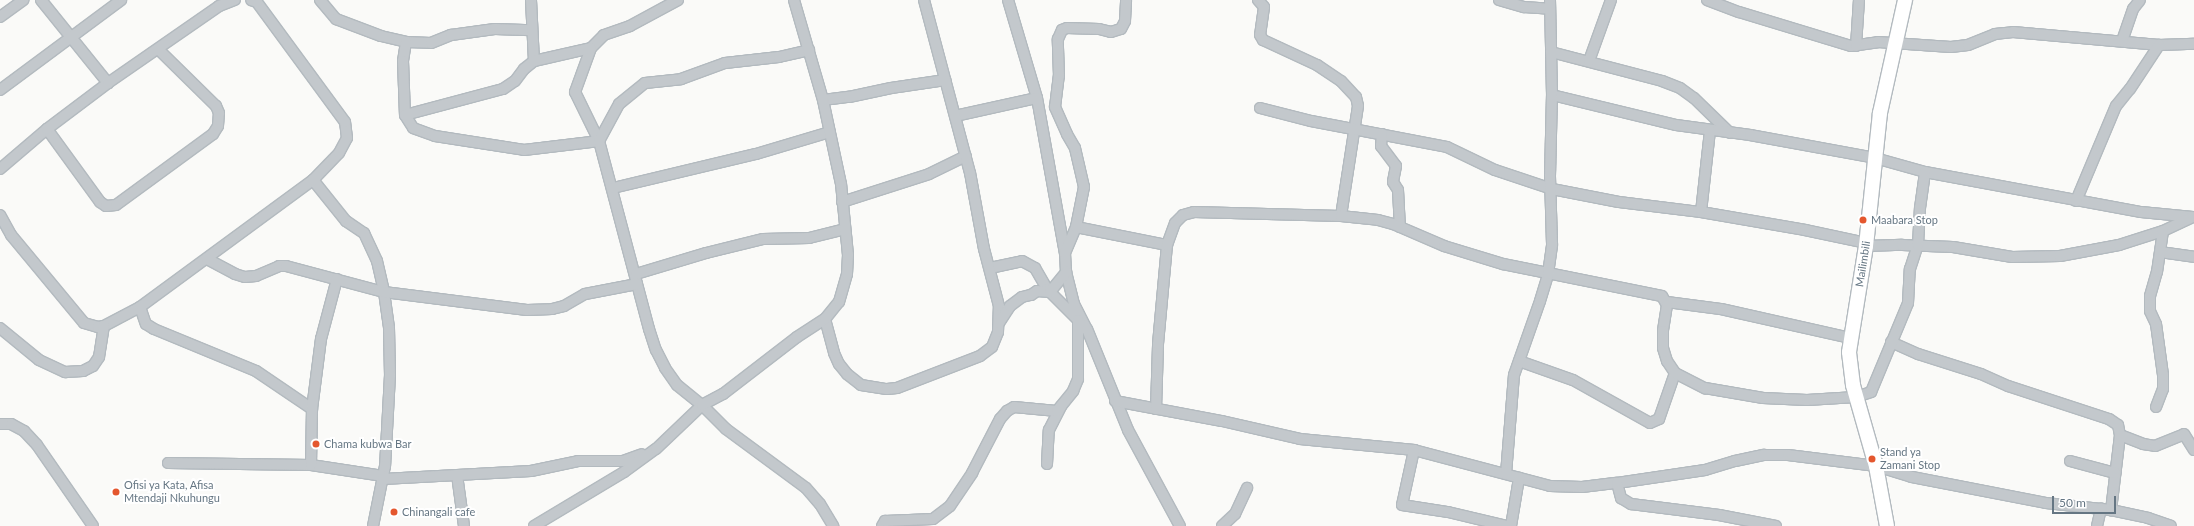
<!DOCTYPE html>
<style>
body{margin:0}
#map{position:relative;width:2194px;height:526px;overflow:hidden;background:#fafaf8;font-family:Lato,sans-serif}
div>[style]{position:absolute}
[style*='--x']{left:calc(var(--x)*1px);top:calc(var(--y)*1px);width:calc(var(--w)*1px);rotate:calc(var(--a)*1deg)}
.roads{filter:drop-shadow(1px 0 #b3babf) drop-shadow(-1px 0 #b3babf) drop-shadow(0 1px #b3babf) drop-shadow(0 -1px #b3babf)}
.street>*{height:10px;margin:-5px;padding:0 5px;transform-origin:5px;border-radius:5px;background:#c3c8cc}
.secondary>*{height:14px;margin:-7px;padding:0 7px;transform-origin:7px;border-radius:7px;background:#fff}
.dots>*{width:11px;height:11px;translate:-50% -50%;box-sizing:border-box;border:2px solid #fff;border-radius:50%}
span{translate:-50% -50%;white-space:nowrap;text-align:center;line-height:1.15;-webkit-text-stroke:4px #fff;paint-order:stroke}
.poi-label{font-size:11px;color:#657683}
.left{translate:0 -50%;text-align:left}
.street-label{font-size:11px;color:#657683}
.scale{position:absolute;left:2052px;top:496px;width:64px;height:18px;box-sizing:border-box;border:2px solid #657683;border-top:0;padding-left:5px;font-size:12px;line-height:14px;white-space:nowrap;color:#657683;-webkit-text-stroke:3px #fff;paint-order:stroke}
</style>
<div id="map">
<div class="roads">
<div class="street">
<div style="--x:41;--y:0;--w:107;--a:51.1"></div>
<div style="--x:320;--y:0;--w:25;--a:50"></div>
<div style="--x:336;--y:19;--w:48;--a:20.7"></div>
<div style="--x:381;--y:36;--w:26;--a:13"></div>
<div style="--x:406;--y:42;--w:25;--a:2"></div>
<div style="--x:431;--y:43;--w:22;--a:-22"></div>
<div style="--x:451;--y:35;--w:44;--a:-7.8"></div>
<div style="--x:495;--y:29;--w:37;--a:2"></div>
<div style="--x:531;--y:0;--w:61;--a:87.2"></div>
<div style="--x:678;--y:0;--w:55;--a:151.6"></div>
<div style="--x:630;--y:26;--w:28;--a:161"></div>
<div style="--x:604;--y:35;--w:18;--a:135"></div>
<div style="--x:591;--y:48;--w:47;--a:110"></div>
<div style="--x:575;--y:92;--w:55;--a:63.9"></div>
<div style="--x:599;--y:141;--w:195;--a:75.1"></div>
<div style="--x:649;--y:329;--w:22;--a:72"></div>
<div style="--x:656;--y:350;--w:20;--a:63"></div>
<div style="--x:665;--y:368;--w:21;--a:55"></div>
<div style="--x:677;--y:385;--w:32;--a:39"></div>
<div style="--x:702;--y:405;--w:34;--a:45"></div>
<div style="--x:726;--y:429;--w:99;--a:36.4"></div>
<div style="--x:806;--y:488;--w:21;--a:49"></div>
<div style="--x:820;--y:504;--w:26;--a:59"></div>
<div style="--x:1008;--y:0;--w:102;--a:73.5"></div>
<div style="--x:1037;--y:98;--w:158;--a:79.8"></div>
<div style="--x:1065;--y:253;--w:19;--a:87"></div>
<div style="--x:1066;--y:272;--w:33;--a:76"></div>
<div style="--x:1074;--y:304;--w:28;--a:63"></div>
<div style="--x:1087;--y:329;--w:109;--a:67.9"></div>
<div style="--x:1128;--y:430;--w:109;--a:61.6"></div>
<div style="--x:1258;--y:0;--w:9;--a:49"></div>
<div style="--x:1264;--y:7;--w:28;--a:98"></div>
<div style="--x:1260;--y:35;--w:6;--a:59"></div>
<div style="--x:1263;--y:40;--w:60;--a:24.8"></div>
<div style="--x:1317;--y:65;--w:29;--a:34"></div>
<div style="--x:1341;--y:81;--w:22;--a:47"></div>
<div style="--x:1356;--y:97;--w:9;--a:77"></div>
<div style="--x:1358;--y:106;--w:111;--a:98.8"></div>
<div style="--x:1499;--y:0;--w:26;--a:16"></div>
<div style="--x:1524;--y:7;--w:26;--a:4"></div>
<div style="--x:1707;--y:0;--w:34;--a:21"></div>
<div style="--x:1739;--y:12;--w:117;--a:16.9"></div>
<div style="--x:1851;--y:46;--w:27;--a:-8"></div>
<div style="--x:1878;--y:42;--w:73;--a:3.9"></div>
<div style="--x:1951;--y:47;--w:17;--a:-7"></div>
<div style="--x:1968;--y:45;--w:29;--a:-22"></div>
<div style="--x:1995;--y:34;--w:18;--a:-6"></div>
<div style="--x:2013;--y:32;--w:147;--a:5.1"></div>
<div style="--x:2159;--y:45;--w:35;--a:-2"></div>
<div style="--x:0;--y:17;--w:29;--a:-36"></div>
<div style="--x:2122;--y:41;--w:34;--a:-71"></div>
<div style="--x:2133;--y:9;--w:11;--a:-52"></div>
<div style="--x:406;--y:42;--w:19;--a:99"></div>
<div style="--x:403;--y:61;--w:54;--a:87.9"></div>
<div style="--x:405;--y:115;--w:15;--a:58"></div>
<div style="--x:413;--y:128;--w:23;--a:20"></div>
<div style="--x:435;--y:136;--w:90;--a:8.9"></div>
<div style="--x:524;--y:150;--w:76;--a:-6.8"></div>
<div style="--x:599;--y:141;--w:42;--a:-61.6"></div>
<div style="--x:619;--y:104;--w:33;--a:-39"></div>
<div style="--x:645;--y:83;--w:36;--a:-6"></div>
<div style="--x:681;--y:79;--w:47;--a:-20"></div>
<div style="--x:725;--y:63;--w:54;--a:-6.3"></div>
<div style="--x:779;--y:57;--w:31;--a:-13"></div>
<div style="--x:1856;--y:46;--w:46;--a:-86.3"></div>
<div style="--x:1551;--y:52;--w:115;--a:14.6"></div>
<div style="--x:1662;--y:81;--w:19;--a:21"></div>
<div style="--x:1680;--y:88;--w:17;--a:36"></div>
<div style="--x:1694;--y:98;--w:50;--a:44.2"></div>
<div style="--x:1589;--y:61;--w:65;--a:-70.2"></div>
<div style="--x:0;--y:90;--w:151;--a:-36.6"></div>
<div style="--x:1552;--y:95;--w:128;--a:13.6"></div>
<div style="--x:1676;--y:125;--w:75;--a:7.7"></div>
<div style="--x:1750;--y:135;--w:127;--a:10.4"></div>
<div style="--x:1875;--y:158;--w:52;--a:15.6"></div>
<div style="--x:1925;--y:172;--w:220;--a:10.5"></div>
<div style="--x:2141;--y:212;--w:52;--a:5.5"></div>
<div style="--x:823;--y:100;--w:26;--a:-7"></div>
<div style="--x:849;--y:97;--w:43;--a:-12.1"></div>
<div style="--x:891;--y:88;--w:55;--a:-8.4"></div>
<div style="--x:1260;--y:108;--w:53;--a:14.3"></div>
<div style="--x:1311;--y:121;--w:138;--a:10.8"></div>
<div style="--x:1447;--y:147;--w:53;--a:25.6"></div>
<div style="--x:1495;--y:170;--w:60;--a:18.4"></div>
<div style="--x:1552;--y:189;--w:68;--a:11"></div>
<div style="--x:1619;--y:202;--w:83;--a:7"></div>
<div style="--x:1701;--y:212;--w:106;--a:9.8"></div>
<div style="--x:1805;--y:230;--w:62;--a:12"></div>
<div style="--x:405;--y:115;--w:101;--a:-14.9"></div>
<div style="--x:503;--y:89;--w:14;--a:-34"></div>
<div style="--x:515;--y:81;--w:15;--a:-53"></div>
<div style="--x:524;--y:69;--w:13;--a:-39"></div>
<div style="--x:534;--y:61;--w:58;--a:-12.8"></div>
<div style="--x:955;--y:116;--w:84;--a:-12.4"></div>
<div style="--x:47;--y:129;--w:90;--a:54"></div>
<div style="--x:100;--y:202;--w:7;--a:34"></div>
<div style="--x:106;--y:206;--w:10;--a:-6"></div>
<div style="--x:116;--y:205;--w:120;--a:-36.2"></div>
<div style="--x:213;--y:134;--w:9;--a:-58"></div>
<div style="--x:218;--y:126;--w:13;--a:-86"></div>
<div style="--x:219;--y:113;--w:8;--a:-113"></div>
<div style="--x:216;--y:106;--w:81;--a:-135.5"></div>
<div style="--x:1382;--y:134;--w:12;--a:95"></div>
<div style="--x:1381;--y:146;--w:25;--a:53"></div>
<div style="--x:1396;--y:166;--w:16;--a:101"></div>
<div style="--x:1393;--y:182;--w:9;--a:58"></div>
<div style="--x:1398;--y:190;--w:37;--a:87"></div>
<div style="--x:0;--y:169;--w:62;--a:-40.4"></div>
<div style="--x:47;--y:129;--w:76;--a:-37"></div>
<div style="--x:108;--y:83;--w:135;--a:-34.7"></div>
<div style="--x:219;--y:6;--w:17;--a:-21"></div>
<div style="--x:313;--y:180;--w:53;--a:51.2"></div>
<div style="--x:346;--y:221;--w:22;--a:34"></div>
<div style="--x:364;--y:233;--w:31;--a:65"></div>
<div style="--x:377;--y:261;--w:32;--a:77"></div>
<div style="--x:384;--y:292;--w:36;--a:82"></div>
<div style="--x:389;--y:328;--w:47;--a:88.8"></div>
<div style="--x:390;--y:375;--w:91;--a:93.1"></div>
<div style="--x:385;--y:466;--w:61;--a:101.3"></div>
<div style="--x:613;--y:188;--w:147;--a:-13.4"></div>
<div style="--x:756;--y:154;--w:77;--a:-16.6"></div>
<div style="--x:2076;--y:201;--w:103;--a:-67.2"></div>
<div style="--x:2116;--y:106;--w:22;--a:-51"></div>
<div style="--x:2130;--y:89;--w:53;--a:-56.6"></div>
<div style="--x:842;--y:202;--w:91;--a:-17.8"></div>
<div style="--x:929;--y:174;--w:41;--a:-25.9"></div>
<div style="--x:1701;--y:212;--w:82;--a:-83.7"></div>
<div style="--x:0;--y:215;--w:23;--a:61"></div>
<div style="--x:11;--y:235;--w:114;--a:50.3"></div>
<div style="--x:84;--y:323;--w:15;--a:16"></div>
<div style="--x:98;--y:327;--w:6;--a:-9"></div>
<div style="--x:104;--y:326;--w:41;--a:-27.8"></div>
<div style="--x:140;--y:307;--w:215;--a:-36.3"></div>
<div style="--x:313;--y:180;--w:37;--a:-46"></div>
<div style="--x:339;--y:153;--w:17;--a:-62"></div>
<div style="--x:347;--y:138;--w:16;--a:-97"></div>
<div style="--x:345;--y:122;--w:149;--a:-126.3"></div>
<div style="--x:257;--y:2;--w:6;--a:-162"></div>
<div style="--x:1076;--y:227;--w:93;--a:11.2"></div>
<div style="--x:1866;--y:246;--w:36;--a:-2"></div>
<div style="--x:1902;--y:245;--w:51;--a:2.2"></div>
<div style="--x:1953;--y:247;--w:60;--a:9.6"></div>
<div style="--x:2012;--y:257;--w:48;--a:-1.2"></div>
<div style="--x:2060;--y:256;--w:60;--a:-10.6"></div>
<div style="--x:2119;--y:245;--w:46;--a:-17.7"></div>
<div style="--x:2163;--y:231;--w:33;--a:-25"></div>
<div style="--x:2160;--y:252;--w:34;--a:8"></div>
<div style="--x:1065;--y:253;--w:28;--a:-67"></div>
<div style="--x:1076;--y:227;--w:41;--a:-78.7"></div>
<div style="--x:1084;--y:187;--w:40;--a:-103"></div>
<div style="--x:1075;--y:148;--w:16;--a:-120"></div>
<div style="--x:1067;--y:134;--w:30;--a:-114"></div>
<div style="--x:1055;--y:107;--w:31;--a:-83"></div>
<div style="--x:1059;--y:76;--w:37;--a:-92"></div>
<div style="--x:1058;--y:39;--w:10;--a:-66"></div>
<div style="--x:1062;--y:30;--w:5;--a:-22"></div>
<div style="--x:1067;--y:28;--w:32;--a:2"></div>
<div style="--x:1099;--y:29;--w:12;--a:14"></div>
<div style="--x:1111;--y:32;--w:10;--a:-17"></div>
<div style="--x:1121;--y:29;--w:9;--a:-63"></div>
<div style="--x:1125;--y:21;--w:21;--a:-87"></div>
<div style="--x:207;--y:259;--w:32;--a:28"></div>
<div style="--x:235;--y:274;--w:10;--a:17"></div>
<div style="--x:245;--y:277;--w:11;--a:-5"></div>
<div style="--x:256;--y:276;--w:25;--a:-23"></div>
<div style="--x:279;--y:266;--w:7;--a:0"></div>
<div style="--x:286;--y:266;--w:101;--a:14.9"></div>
<div style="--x:384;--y:292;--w:144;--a:7.2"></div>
<div style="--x:527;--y:310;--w:25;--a:-2"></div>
<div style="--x:552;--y:309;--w:12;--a:-14"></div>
<div style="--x:564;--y:306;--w:24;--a:-30"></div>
<div style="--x:585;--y:294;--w:53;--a:-10.9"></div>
<div style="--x:990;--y:268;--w:33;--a:-12"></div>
<div style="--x:1022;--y:261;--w:15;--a:28"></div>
<div style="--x:1035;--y:268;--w:24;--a:60"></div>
<div style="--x:1047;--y:289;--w:47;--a:45"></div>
<div style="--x:636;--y:274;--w:73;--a:-16.7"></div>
<div style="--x:706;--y:253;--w:59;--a:-13.8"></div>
<div style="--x:763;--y:239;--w:46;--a:-1.2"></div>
<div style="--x:809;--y:238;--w:37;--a:-14"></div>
<div style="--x:1667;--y:302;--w:54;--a:7.4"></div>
<div style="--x:1721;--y:309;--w:133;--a:12.6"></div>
<div style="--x:140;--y:307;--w:18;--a:71"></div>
<div style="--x:146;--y:324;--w:9;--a:32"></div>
<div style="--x:154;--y:329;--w:110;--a:22.4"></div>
<div style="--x:256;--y:371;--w:68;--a:34.2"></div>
<div style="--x:825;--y:319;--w:35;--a:75"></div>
<div style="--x:834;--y:353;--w:12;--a:66"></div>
<div style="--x:839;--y:364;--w:13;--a:51"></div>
<div style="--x:847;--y:374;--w:18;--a:38"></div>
<div style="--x:861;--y:385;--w:26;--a:9"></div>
<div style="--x:887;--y:389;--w:10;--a:-6"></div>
<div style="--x:897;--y:388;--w:89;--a:-21.1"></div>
<div style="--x:980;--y:356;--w:15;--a:-37"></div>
<div style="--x:992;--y:347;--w:16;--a:-68"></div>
<div style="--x:998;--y:332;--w:26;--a:-88"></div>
<div style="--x:999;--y:306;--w:59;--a:-104.7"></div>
<div style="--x:984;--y:249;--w:77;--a:-100.4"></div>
<div style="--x:970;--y:173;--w:179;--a:-104.9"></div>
<div style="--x:999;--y:323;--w:20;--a:-57"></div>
<div style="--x:1010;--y:306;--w:15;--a:-37"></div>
<div style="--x:1022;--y:297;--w:9;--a:-13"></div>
<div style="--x:1031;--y:295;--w:7;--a:-34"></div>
<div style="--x:1037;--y:291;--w:13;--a:4"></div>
<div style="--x:1050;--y:292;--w:26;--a:-51"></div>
<div style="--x:0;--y:328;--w:50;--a:39.4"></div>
<div style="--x:39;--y:360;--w:29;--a:25"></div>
<div style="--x:65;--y:372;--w:18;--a:-3"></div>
<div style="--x:83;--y:371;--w:11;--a:-27"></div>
<div style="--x:93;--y:366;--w:11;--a:-56"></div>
<div style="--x:99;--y:357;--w:31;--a:-81"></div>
<div style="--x:1891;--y:342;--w:30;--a:24"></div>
<div style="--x:1918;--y:354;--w:66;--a:17.6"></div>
<div style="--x:1981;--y:374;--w:30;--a:24"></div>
<div style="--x:2008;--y:386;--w:106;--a:18.1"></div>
<div style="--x:2109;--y:419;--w:11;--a:34"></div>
<div style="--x:2118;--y:425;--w:10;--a:79"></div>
<div style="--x:2120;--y:435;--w:76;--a:96.8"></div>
<div style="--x:1519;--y:361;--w:57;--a:19.4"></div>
<div style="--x:1573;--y:380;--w:88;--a:29.2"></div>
<div style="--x:1650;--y:423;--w:10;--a:-24"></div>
<div style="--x:1659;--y:419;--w:49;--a:-70.8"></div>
<div style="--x:1115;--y:401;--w:109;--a:10.6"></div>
<div style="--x:1222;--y:421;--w:80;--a:13"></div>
<div style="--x:1300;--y:439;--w:115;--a:5.5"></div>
<div style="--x:1414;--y:450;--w:141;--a:14.8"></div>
<div style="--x:1550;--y:486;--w:32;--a:2"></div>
<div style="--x:1582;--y:487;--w:35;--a:-7"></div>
<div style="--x:1617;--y:483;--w:89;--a:-8.4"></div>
<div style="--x:1705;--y:470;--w:31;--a:-17"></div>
<div style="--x:1735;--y:461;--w:30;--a:-12"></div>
<div style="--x:1764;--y:455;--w:24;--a:0"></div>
<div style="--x:1788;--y:455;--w:89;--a:7.1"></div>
<div style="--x:1876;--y:466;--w:38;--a:17"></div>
<div style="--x:1912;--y:477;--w:136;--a:11"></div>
<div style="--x:2046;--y:503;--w:65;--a:6.1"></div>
<div style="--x:2111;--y:510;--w:38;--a:12"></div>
<div style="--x:2148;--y:518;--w:24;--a:19"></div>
<div style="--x:2156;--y:407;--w:19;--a:-69"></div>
<div style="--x:2163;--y:389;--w:14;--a:-90"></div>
<div style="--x:2163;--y:375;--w:51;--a:-97.8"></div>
<div style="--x:2156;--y:324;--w:14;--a:-115"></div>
<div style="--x:2150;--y:311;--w:15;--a:-90"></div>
<div style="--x:2150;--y:296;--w:25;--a:-74"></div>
<div style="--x:2157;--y:272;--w:41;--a:-81.7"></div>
<div style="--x:1156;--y:409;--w:65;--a:-88.2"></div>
<div style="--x:1158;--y:344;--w:99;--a:-84.8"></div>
<div style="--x:1167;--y:245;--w:23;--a:-70"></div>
<div style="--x:1175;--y:223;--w:11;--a:-45"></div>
<div style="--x:1183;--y:215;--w:11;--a:-15"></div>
<div style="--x:1194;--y:212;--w:147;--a:1.6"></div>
<div style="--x:1341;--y:216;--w:37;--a:6"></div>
<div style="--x:1378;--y:220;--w:16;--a:15"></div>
<div style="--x:1393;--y:224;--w:56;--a:23.3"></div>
<div style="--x:1444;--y:246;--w:62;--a:17"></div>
<div style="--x:1503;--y:264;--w:162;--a:11.4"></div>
<div style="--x:1662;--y:296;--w:10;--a:61"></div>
<div style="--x:1667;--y:305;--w:26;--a:99"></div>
<div style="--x:1663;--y:331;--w:17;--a:90"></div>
<div style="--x:1663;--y:348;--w:14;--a:73"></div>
<div style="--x:1667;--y:361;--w:14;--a:56"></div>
<div style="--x:1675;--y:373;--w:34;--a:27"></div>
<div style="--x:1705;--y:388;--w:59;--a:9.8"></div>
<div style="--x:1763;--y:398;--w:44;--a:2.6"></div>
<div style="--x:1807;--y:400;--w:49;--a:-3.5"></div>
<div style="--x:1856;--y:397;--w:16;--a:-18"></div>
<div style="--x:1871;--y:392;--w:96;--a:-67.4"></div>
<div style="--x:1908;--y:303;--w:34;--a:-87"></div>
<div style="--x:1910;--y:269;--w:25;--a:-72"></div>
<div style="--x:1918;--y:245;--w:37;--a:-87"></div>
<div style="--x:1920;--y:208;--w:36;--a:-82"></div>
<div style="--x:0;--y:424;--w:11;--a:0"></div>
<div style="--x:11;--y:424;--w:15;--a:28"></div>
<div style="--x:24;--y:431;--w:19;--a:47"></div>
<div style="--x:37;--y:445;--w:98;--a:55.3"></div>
<div style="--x:2120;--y:435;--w:25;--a:21"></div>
<div style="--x:2143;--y:444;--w:12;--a:9"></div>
<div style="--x:2155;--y:446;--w:31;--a:-22"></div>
<div style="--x:2184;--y:434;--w:19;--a:58"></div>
<div style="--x:1414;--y:450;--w:56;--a:102.3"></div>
<div style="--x:1402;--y:505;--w:47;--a:8.7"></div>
<div style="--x:1448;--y:512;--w:61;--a:13.3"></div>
<div style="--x:2070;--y:461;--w:47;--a:14.9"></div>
<div style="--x:168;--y:463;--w:143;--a:0.8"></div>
<div style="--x:311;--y:465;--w:73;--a:8.7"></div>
<div style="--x:1047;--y:464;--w:34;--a:-87"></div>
<div style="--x:1049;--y:430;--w:27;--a:-63"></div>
<div style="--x:311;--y:465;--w:56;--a:-89"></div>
<div style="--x:312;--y:409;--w:71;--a:-82.7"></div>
<div style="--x:321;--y:339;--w:62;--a:-75.1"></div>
<div style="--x:1506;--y:474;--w:99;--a:-85.4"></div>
<div style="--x:1514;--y:375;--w:78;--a:-70.6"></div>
<div style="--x:1540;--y:301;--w:28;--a:-73"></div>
<div style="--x:1548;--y:274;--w:30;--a:-82"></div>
<div style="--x:1552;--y:244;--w:68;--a:-91.7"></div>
<div style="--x:1550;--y:176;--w:81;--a:-88.6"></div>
<div style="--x:1552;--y:95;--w:95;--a:-91.2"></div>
<div style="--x:457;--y:475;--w:51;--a:82.2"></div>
<div style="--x:383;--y:479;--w:148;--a:-3.1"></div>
<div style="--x:531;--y:471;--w:48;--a:-12"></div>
<div style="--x:578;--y:461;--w:45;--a:0"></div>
<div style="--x:623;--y:461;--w:20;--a:-20"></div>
<div style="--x:1617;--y:483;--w:16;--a:75"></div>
<div style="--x:1621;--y:498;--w:12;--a:31"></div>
<div style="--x:1631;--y:504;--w:89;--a:7.1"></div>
<div style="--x:1719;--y:515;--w:58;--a:10.9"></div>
<div style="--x:534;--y:526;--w:105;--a:-31"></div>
<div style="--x:624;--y:472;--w:39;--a:-36"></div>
<div style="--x:656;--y:449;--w:64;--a:-43.7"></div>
<div style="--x:702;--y:405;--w:24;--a:-28"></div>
<div style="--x:723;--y:394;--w:93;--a:-37.6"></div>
<div style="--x:797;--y:337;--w:33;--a:-33"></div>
<div style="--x:825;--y:319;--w:22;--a:-51"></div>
<div style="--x:839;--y:302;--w:29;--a:-74"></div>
<div style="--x:847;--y:274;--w:19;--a:-87"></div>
<div style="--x:848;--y:255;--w:71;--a:-95.6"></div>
<div style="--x:841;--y:184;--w:86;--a:-102.1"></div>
<div style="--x:823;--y:100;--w:104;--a:-106.2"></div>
<div style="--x:882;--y:526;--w:6;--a:-59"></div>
<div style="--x:885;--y:521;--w:48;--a:-2.4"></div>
<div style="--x:933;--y:519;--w:21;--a:-37"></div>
<div style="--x:950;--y:506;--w:40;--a:-56"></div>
<div style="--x:972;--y:473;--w:61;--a:-62.6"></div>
<div style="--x:1000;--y:419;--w:11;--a:-49"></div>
<div style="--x:1007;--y:411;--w:8;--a:-30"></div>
<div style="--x:1014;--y:407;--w:43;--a:5.3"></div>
<div style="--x:1057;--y:411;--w:26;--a:-51"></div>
<div style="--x:1073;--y:391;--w:13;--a:-67"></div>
<div style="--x:1078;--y:379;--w:59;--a:-90"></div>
<div style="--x:1222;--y:526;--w:18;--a:-43"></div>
<div style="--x:1235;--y:514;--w:29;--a:-65"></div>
<div style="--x:1511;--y:526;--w:49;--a:-80.5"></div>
<div style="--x:2097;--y:526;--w:18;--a:-77"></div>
</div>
<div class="secondary">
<div style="--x:1887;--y:526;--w:61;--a:-100.4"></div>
<div style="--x:1876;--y:466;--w:84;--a:-105.9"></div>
<div style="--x:1853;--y:385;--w:33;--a:-97"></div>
<div style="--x:1849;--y:352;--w:107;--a:-80.9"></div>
<div style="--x:1866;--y:246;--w:134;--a:-84"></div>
<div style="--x:1880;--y:113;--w:116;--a:-77.5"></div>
</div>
</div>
<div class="dots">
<div style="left:1863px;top:220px;background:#e4572e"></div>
<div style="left:316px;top:444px;background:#e4572e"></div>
<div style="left:1872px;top:459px;background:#e4572e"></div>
<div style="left:116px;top:492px;background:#e4572e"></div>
<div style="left:394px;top:512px;background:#e4572e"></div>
</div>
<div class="poi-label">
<span class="left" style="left:1871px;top:220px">Maabara Stop</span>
<span class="left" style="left:324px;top:444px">Chama kubwa Bar</span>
<span class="left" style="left:1880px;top:459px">Stand ya<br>Zamani Stop</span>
<span class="left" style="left:124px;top:492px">Ofisi ya Kata, Afisa<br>Mtendaji Nkuhungu</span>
<span class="left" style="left:402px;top:512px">Chinangali cafe</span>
</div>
<div class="street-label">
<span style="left:1863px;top:264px;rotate:-81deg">Mailimbili</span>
</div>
<div class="scale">50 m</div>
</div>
